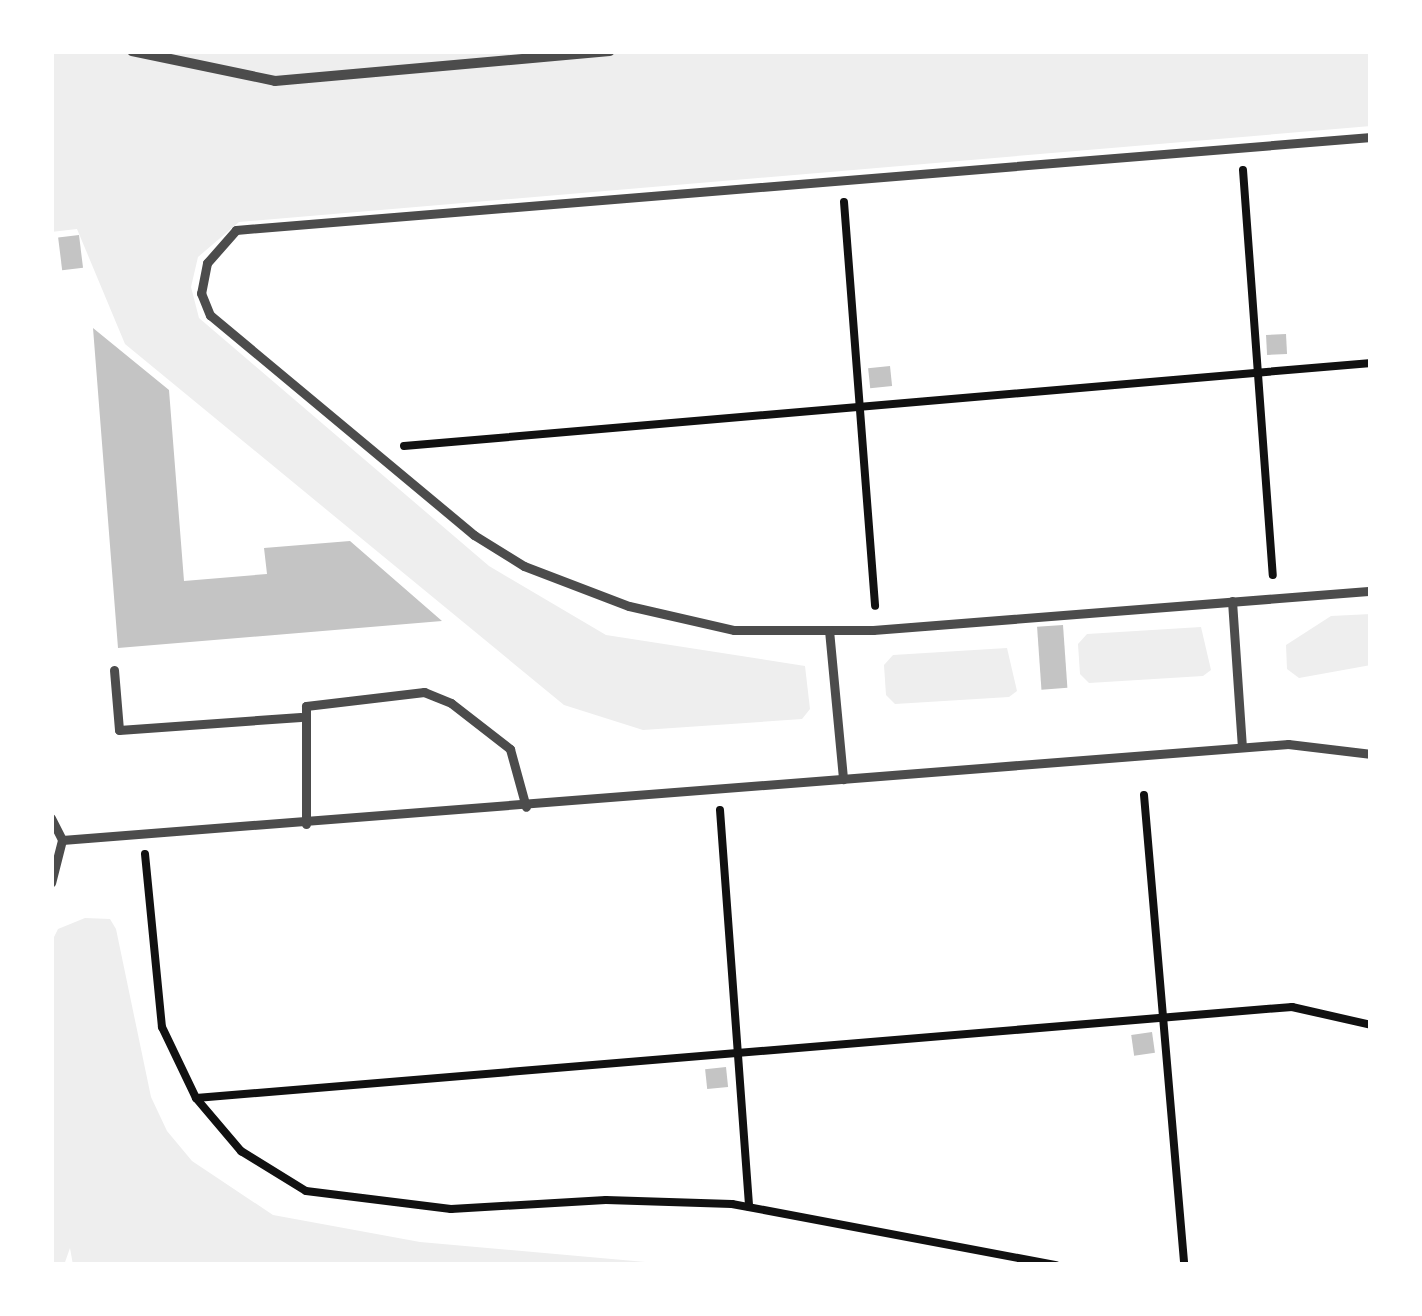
<!DOCTYPE html>
<style>
body{margin:0}
#map{position:relative;width:1422px;height:1316px;overflow:hidden;background:#fff;font-family:Mulish,sans-serif}
div>[style]{position:absolute}
[style*='--x']{left:calc(var(--x)*1px);top:calc(var(--y)*1px);width:calc(var(--w)*1px);rotate:calc(var(--a)*1deg)}
.green>*{inset:0;background:#eee}
.building>*{inset:0;background:#c4c4c4;transform-origin:0 0}
.path>*{height:8px;margin:-4px;padding:0 4px;transform-origin:4px;border-radius:4px;background:#111}
.service>*{height:9px;margin:-4.5px;padding:0 4.5px;transform-origin:4.5px;border-radius:4.5px;background:#4c4c4c}
.pedestrian>*{height:10px;margin:-5px;padding:0 5px;transform-origin:5px;border-radius:5px;background:#4c4c4c}
span{translate:-50% -50%;white-space:nowrap;text-align:center;line-height:1.15;-webkit-text-stroke:9px #fff;paint-order:stroke}
.frame{position:absolute;inset:0;border:54px solid #fff;pointer-events:none}
</style>
<div id="map">
<div class="green">
<div style="clip-path:polygon(51px 51px,1371px 51px,1371px 126px,239px 222px,198px 257px,191px 287px,199px 318px,489px 566px,606px 635px,805px 666px,810px 709px,802px 719px,643px 730px,564px 705px,125px 344px,77px 229px,51px 232px)"></div>
<div style="clip-path:polygon(1371px 614px,1371px 665px,1299px 678px,1287px 669px,1286px 645px,1331px 616px)"></div>
<div style="clip-path:polygon(1201px 627px,1211px 670px,1203px 676px,1089px 683px,1080px 674px,1078px 644px,1087px 634px)"></div>
<div style="clip-path:polygon(1007px 648px,1017px 691px,1009px 697px,895px 704px,886px 695px,884px 665px,893px 655px)"></div>
<div style="clip-path:polygon(85px 918px,110px 919px,116px 929px,151px 1097px,167px 1131px,192px 1161px,273px 1215px,420px 1242px,679px 1265px,73px 1265px,70px 1248px,64px 1265px,51px 1265px,51px 943px,58px 929px)"></div>
</div>
<div class="building">
<div style="left:79px;top:235px;width:33px;height:21px;rotate:83deg"></div>
<div style="clip-path:polygon(93px 328px,169px 390px,184px 581px,267px 574px,264px 548px,350px 541px,442px 621px,118px 648px)"></div>
<div style="left:1286px;top:334px;width:20px;height:20px;rotate:87deg"></div>
<div style="left:890px;top:366px;width:20px;height:22px;rotate:84deg"></div>
<div style="left:1063px;top:625px;width:63px;height:26px;rotate:86deg"></div>
<div style="left:1152px;top:1032px;width:21px;height:21px;rotate:82deg"></div>
<div style="left:726px;top:1067px;width:20px;height:21px;rotate:84deg"></div>
</div>
<div class="path">
<div style="--x:1243;--y:170;--w:406;--a:85.8"></div>
<div style="--x:844;--y:202;--w:405;--a:85.6"></div>
<div style="--x:404;--y:446;--w:971;--a:-4.91"></div>
<div style="--x:1144;--y:795;--w:472;--a:85.1"></div>
<div style="--x:720;--y:810;--w:398;--a:85.8"></div>
<div style="--x:145;--y:854;--w:174;--a:84.4"></div>
<div style="--x:162;--y:1027;--w:79;--a:64.4"></div>
<div style="--x:196;--y:1098;--w:70;--a:49.7"></div>
<div style="--x:241;--y:1151;--w:76;--a:31.6"></div>
<div style="--x:306;--y:1191;--w:146;--a:7.1"></div>
<div style="--x:451;--y:1209;--w:155;--a:-3.3"></div>
<div style="--x:606;--y:1200;--w:126;--a:1.8"></div>
<div style="--x:732;--y:1204;--w:330;--a:10.7"></div>
<div style="--x:196;--y:1098;--w:1100;--a:-4.75"></div>
<div style="--x:1292;--y:1007;--w:81;--a:12.8"></div>
</div>
<div class="service">
<div style="--x:1371;--y:137;--w:1139;--a:175.32"></div>
<div style="--x:236;--y:230;--w:44;--a:131.3"></div>
<div style="--x:207;--y:263;--w:31;--a:101"></div>
<div style="--x:201;--y:293;--w:24;--a:68"></div>
<div style="--x:210;--y:315;--w:344;--a:39.8"></div>
<div style="--x:474;--y:535;--w:59;--a:31.8"></div>
<div style="--x:524;--y:566;--w:112;--a:20.9"></div>
<div style="--x:629;--y:606;--w:108;--a:12.9"></div>
<div style="--x:734;--y:630;--w:139;--a:0"></div>
<div style="--x:873;--y:630;--w:500;--a:-4.5"></div>
<div style="--x:1232;--y:601;--w:146;--a:86.1"></div>
<div style="--x:829;--y:630;--w:150;--a:84.6"></div>
<div style="--x:114;--y:670;--w:60;--a:85.2"></div>
<div style="--x:119;--y:730;--w:182;--a:-4.1"></div>
<div style="--x:51;--y:818;--w:25;--a:63"></div>
<div style="--x:62;--y:840;--w:44;--a:104.3"></div>
<div style="--x:306;--y:824;--w:118;--a:-90"></div>
<div style="--x:306;--y:706;--w:119;--a:-6.8"></div>
<div style="--x:424;--y:692;--w:29;--a:22"></div>
<div style="--x:451;--y:703;--w:75;--a:37.9"></div>
<div style="--x:510;--y:749;--w:60;--a:74.6"></div>
<div style="--x:62;--y:840;--w:1230;--a:-4.48"></div>
<div style="--x:1288;--y:744;--w:84;--a:6.9"></div>
</div>
<div class="pedestrian">
<div style="--x:132;--y:51;--w:146;--a:11.8"></div>
<div style="--x:275;--y:81;--w:336;--a:-5.1"></div>
</div>
<div class="frame"></div>
</div>
